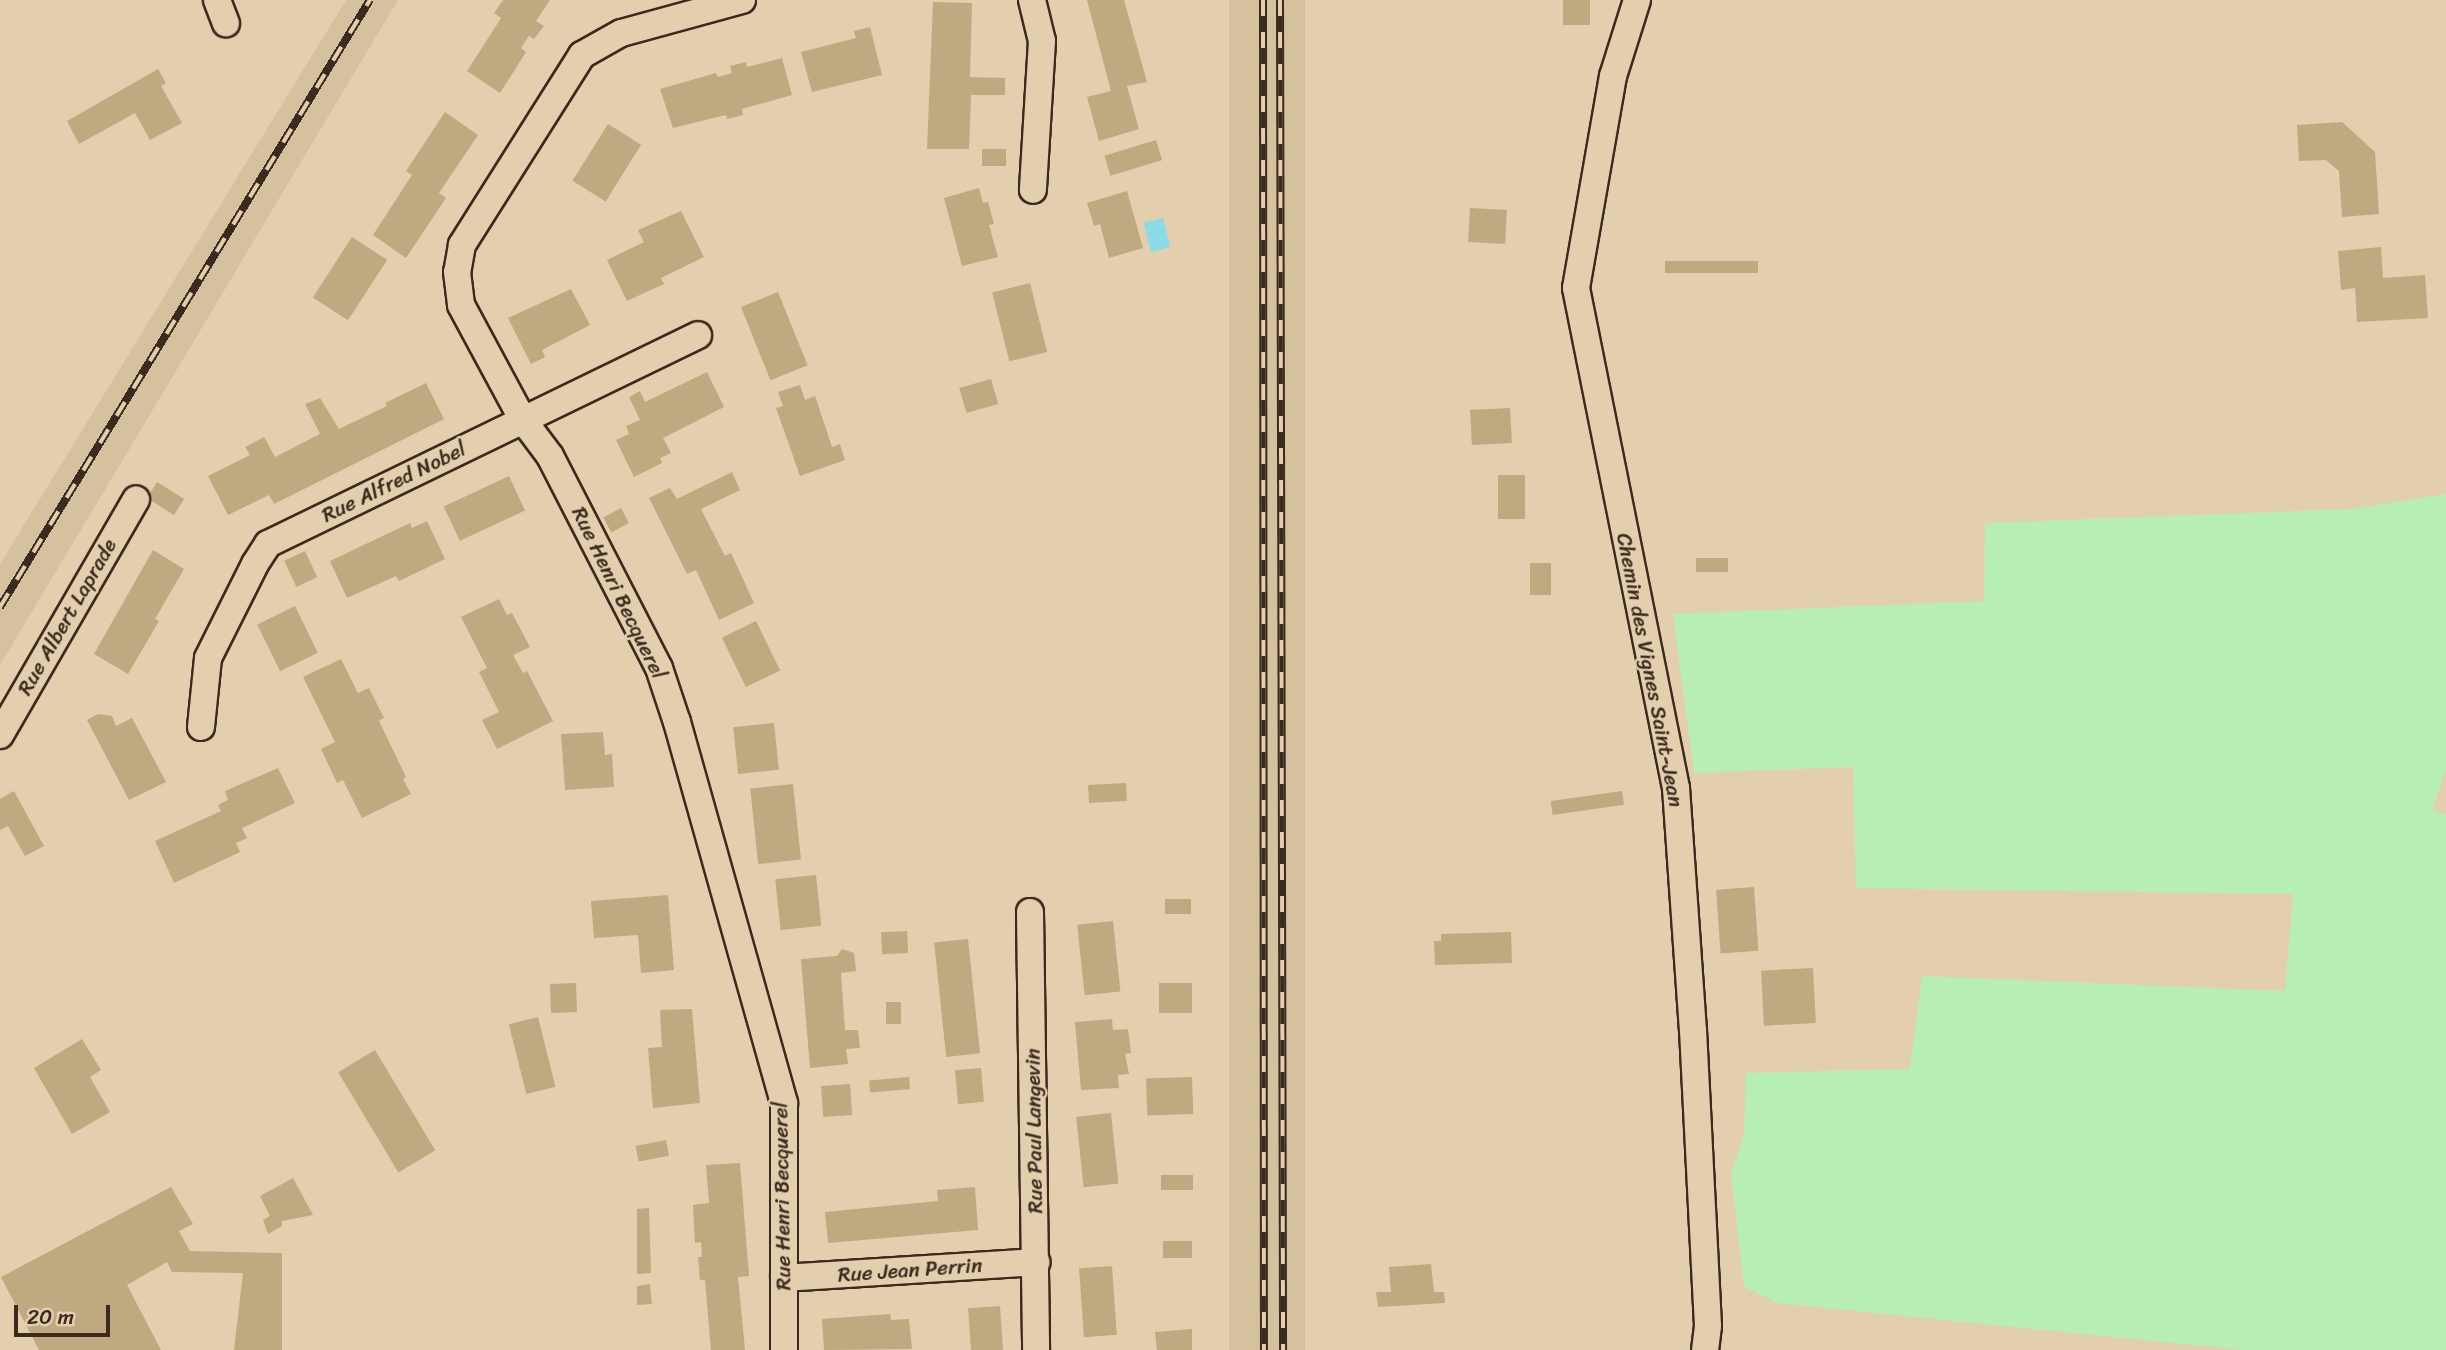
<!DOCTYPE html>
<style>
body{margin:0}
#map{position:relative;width:2446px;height:1350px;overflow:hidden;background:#e3cfad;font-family:Sriracha,sans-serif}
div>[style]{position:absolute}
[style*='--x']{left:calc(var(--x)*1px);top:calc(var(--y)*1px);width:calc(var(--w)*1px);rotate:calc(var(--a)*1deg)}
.built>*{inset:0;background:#d5c19d;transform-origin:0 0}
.green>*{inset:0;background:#b7efb2}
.water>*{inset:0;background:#8bdce6;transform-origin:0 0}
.building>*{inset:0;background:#bfa980;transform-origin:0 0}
.roads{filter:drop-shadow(2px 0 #3b2a1e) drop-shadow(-2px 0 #3b2a1e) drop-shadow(0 2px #3b2a1e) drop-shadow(0 -2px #3b2a1e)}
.minor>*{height:26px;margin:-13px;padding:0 13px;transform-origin:13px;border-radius:13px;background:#e3cfad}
.rail>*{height:8px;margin-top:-4px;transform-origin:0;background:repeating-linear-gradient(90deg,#e3cfad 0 16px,#3b2a1e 0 32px);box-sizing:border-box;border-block:2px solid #3b2a1e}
span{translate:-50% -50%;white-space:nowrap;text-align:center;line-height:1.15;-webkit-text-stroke:5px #e3cfad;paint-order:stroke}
.street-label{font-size:21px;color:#3b2a1e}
.scale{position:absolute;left:14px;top:1305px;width:96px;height:32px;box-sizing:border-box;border:4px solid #3b2a1e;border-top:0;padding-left:9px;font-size:21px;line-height:24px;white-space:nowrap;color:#3b2a1e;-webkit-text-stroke:5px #e3cfad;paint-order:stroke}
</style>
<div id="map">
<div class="built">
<div style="clip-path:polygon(346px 0,398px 0,0 665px,0 564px)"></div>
<div style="left:1229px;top:0;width:76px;height:1350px"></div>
</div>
<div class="green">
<div style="clip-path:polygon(2446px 494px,2446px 770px,2432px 810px,2446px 815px,2446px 1350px,2243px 1350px,1778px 1303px,1744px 1287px,1731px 1174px,1744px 1135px,1746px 1073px,1910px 1069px,1922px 976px,2285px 991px,2293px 894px,1856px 888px,1853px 767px,1694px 773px,1673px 614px,1984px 601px,1985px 523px,2351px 509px)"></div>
</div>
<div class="water">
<div style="left:1163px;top:218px;width:30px;height:20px;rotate:76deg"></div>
</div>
<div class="building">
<div style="clip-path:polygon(503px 0,550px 0,536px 21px,544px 26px,534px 39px,529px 36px,521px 48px,526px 52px,500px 93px,467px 71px,501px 18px,494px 13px)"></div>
<div style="clip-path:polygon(1087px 0,1124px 0,1147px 82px,1127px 86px,1139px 129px,1099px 141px,1087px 97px,1111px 91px)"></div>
<div style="left:1563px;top:0;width:27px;height:25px"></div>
<div style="clip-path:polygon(933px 2px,972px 3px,970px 77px,1005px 78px,1005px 95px,971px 95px,969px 149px,927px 149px)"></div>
<div style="clip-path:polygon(870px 27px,882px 75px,812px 92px,801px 52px,856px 38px,854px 31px)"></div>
<div style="clip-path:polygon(782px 58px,792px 95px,742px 109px,743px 115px,727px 119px,726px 115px,673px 128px,660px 89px,716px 73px,718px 77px,732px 73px,730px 66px,746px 62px,747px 67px)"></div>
<div style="clip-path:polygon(158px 69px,166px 83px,161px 86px,182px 123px,150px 140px,135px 113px,79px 144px,67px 121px)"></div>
<div style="clip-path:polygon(445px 112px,478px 135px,439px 193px,446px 198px,406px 258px,373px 235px,412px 175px,406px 171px)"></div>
<div style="clip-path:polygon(2342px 122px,2375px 152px,2379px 214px,2342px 217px,2339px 171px,2326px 160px,2299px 161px,2297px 125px)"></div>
<div style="left:608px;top:124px;width:39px;height:67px;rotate:32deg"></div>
<div style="left:1156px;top:140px;width:21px;height:54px;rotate:73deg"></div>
<div style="left:982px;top:149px;width:24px;height:17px"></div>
<div style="clip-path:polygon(979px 188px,983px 203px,988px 202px,994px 224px,989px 225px,998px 257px,962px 266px,944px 198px)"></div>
<div style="clip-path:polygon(1127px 191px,1143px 248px,1109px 258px,1100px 224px,1094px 226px,1087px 203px)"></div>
<div style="left:1470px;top:208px;width:37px;height:34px;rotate:3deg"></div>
<div style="clip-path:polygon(681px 211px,704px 257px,661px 278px,664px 284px,627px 301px,607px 260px,644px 242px,638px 230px)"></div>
<div style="left:352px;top:237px;width:42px;height:72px;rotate:33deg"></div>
<div style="clip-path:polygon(2381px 247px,2383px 278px,2425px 275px,2428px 318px,2357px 322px,2355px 288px,2341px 290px,2338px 251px)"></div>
<div style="left:1758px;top:261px;width:12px;height:93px;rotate:90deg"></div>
<div style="left:1030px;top:283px;width:71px;height:39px;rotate:76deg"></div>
<div style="clip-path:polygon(571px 289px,590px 325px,542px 350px,545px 357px,531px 364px,508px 318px)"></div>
<div style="left:778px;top:292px;width:79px;height:40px;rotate:68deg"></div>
<div style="clip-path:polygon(707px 372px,724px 407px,663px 438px,671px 453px,660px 458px,662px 463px,634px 477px,616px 440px,629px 434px,626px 426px,640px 420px,629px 397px,640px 391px,645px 402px)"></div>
<div style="left:991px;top:379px;width:26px;height:33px;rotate:74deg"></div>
<div style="clip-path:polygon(426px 383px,444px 419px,274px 504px,269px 495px,228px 515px,208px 476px,250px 455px,245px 447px,264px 437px,275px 457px,320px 434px,305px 404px,320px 398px,339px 429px,387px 406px,385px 403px)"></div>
<div style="clip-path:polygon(800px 385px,805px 400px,815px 396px,832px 447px,840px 444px,845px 460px,800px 476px,776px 408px,783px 406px,778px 392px)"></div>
<div style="left:1510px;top:408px;width:35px;height:40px;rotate:87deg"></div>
<div style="clip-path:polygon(732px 472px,740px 490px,701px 509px,725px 556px,731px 553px,754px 603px,719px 620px,696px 570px,687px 574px,649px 498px,670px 488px,677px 499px)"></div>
<div style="left:1498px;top:475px;width:27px;height:44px"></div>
<div style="left:509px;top:476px;width:38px;height:72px;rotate:65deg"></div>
<div style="left:157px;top:482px;width:32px;height:19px;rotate:32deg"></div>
<div style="left:621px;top:508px;width:17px;height:20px;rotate:62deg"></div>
<div style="clip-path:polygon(427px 521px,445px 559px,399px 581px,396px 576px,347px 598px,330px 561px,410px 523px,412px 528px)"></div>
<div style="clip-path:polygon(153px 550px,184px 569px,155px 619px,159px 621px,128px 674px,94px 654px)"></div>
<div style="left:305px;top:551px;width:29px;height:23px;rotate:65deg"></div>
<div style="left:1696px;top:558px;width:32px;height:14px"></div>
<div style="left:1530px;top:563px;width:21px;height:32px"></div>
<div style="clip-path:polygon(499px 599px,507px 615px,512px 613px,530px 647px,513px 655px,523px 673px,527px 671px,553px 721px,497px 749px,482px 720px,499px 712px,479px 672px,487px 668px,461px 617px)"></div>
<div style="left:295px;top:606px;width:52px;height:42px;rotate:64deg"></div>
<div style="left:756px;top:621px;width:55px;height:38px;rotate:64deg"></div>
<div style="clip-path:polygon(341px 659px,358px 693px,369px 688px,384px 718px,379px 721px,406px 777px,403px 779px,411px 794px,362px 818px,343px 780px,337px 783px,321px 749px,335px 742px,303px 677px)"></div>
<div style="clip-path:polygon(98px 714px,112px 716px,116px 726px,132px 718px,166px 782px,129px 800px,87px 720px)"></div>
<div style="left:774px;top:723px;width:47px;height:41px;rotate:84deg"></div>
<div style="clip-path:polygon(603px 732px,605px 755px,612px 754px,614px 787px,565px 790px,561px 734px)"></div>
<div style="clip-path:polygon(278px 768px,295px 803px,242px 828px,247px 838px,236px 843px,240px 852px,174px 883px,155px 841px,221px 811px,218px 805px,228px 800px,225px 791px)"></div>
<div style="left:1126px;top:783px;width:18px;height:38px;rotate:87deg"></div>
<div style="left:793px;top:784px;width:76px;height:43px;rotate:84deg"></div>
<div style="clip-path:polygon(14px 791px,44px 846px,25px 856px,8px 826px,0 830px,0 799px)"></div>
<div style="left:1622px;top:791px;width:14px;height:72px;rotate:82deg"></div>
<div style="left:816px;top:875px;width:51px;height:41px;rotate:84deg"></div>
<div style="left:1754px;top:887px;width:64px;height:38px;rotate:86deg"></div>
<div style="clip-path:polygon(668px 895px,674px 970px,641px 973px,638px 935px,594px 938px,591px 901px)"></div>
<div style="left:1191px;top:899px;width:15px;height:26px;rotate:90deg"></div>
<div style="left:1113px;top:921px;width:71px;height:36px;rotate:84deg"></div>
<div style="left:907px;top:931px;width:22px;height:26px;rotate:87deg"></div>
<div style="clip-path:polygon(1511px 932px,1512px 963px,1435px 965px,1434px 941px,1441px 941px,1441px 934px)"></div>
<div style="left:968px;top:939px;width:115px;height:34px;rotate:84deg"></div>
<div style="clip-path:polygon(842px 949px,854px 953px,856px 971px,841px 973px,845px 1030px,858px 1030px,860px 1048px,846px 1049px,848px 1064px,810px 1068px,801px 959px,837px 956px)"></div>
<div style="left:1813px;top:968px;width:55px;height:52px;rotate:87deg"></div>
<div style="left:576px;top:983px;width:29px;height:26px;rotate:88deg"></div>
<div style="left:1192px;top:983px;width:30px;height:33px;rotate:90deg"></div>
<div style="left:886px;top:1002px;width:15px;height:22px"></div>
<div style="clip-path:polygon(692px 1009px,700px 1103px,653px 1108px,648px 1048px,662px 1047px,660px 1010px)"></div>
<div style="left:538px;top:1017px;width:72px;height:30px;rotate:76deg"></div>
<div style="clip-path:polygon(1112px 1019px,1113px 1030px,1128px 1029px,1131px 1053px,1125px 1054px,1129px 1074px,1118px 1075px,1119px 1088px,1081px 1090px,1075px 1022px)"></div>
<div style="clip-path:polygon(82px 1039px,101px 1070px,90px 1077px,110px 1112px,72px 1134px,34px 1068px)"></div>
<div style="left:375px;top:1050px;width:117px;height:43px;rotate:59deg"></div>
<div style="left:981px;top:1068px;width:34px;height:26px;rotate:85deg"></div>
<div style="left:909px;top:1077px;width:12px;height:40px;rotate:85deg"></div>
<div style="left:1192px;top:1077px;width:37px;height:46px;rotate:88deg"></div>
<div style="left:850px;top:1084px;width:31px;height:29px;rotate:86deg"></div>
<div style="left:1111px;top:1113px;width:71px;height:35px;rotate:84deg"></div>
<div style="left:666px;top:1140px;width:16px;height:31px;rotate:79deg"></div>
<div style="clip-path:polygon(740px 1163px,749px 1276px,738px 1277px,745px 1350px,711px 1350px,705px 1280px,700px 1280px,698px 1257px,702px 1257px,701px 1242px,695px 1243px,693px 1208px,693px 1205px,709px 1203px,706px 1165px)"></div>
<div style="left:1193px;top:1175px;width:15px;height:32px;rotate:90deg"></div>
<div style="clip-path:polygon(293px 1178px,313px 1215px,282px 1221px,282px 1226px,268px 1234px,263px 1220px,270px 1216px,260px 1196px)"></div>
<div style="clip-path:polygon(171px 1187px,193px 1224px,179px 1231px,190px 1251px,282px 1253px,282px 1350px,234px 1350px,243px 1273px,172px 1272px,167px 1262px,127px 1285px,161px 1350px,39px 1350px,1px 1277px)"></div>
<div style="clip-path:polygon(975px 1187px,978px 1230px,828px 1243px,825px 1212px,938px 1201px,937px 1190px)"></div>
<div style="clip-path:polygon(649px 1208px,651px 1273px,637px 1274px,637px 1209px)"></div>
<div style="left:1192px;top:1241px;width:17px;height:29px;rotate:90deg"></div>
<div style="clip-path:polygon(1431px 1264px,1434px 1292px,1444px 1292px,1445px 1303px,1378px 1307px,1376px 1292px,1391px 1292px,1389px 1267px)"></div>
<div style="left:1112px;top:1266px;width:69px;height:33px;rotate:86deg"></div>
<div style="clip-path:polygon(650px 1284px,652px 1304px,637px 1305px,637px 1286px)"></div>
<div style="left:1000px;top:1306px;width:44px;height:32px;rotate:86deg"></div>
<div style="clip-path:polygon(890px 1314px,891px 1320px,909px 1319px,912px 1349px,824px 1350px,822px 1319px)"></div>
<div style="clip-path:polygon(1192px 1329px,1192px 1350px,1157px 1350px,1155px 1332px)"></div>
</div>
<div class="roads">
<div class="minor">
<div style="--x:217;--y:0;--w:25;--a:69"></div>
<div style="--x:742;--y:0;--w:125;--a:164.7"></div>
<div style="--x:621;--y:33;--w:45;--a:150.6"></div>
<div style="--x:582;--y:55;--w:225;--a:122.3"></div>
<div style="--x:462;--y:245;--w:27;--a:100"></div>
<div style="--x:457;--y:272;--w:33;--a:83"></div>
<div style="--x:461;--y:305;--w:131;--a:61.7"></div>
<div style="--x:523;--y:420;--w:45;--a:53.1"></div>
<div style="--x:550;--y:456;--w:238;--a:62.8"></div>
<div style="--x:659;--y:668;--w:57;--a:71.6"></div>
<div style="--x:677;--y:722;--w:396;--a:74.3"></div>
<div style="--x:784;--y:1103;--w:247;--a:90"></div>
<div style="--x:1032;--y:0;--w:42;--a:76.3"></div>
<div style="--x:1042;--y:41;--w:149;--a:93.5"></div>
<div style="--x:1637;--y:0;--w:80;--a:107.5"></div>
<div style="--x:1613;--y:76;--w:215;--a:99.9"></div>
<div style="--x:1576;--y:288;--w:510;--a:78.69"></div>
<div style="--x:1676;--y:788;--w:243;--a:86"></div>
<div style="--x:1693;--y:1030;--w:296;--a:87.1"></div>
<div style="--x:1708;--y:1326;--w:24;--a:97"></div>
<div style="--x:201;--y:727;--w:69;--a:-84.2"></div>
<div style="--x:208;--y:658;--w:105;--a:-63.4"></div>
<div style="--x:255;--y:564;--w:24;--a:-57"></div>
<div style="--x:268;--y:544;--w:478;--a:-25.9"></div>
<div style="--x:0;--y:735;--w:272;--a:-60"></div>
<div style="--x:1030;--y:912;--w:438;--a:89.2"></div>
<div style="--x:784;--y:1278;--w:253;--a:-3.6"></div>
</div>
</div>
<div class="rail">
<div style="--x:1263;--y:0;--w:1350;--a:89.96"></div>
<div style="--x:1280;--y:0;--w:1350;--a:89.87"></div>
<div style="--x:0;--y:607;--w:711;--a:-58.64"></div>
</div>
<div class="street-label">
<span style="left:394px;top:482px;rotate:-26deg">Rue Alfred Nobel</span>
<span style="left:619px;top:593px;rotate:64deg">Rue Henri Becquerel</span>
<span style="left:67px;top:617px;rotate:-60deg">Rue Albert Laprade</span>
<span style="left:1650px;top:670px;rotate:79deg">Chemin des Vignes Saint-Jean</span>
<span style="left:1034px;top:1131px;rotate:-91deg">Rue Paul Langevin</span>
<span style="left:782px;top:1196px;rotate:-91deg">Rue Henri Becquerel</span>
<span style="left:910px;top:1270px;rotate:-4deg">Rue Jean Perrin</span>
</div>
<div class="scale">20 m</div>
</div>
